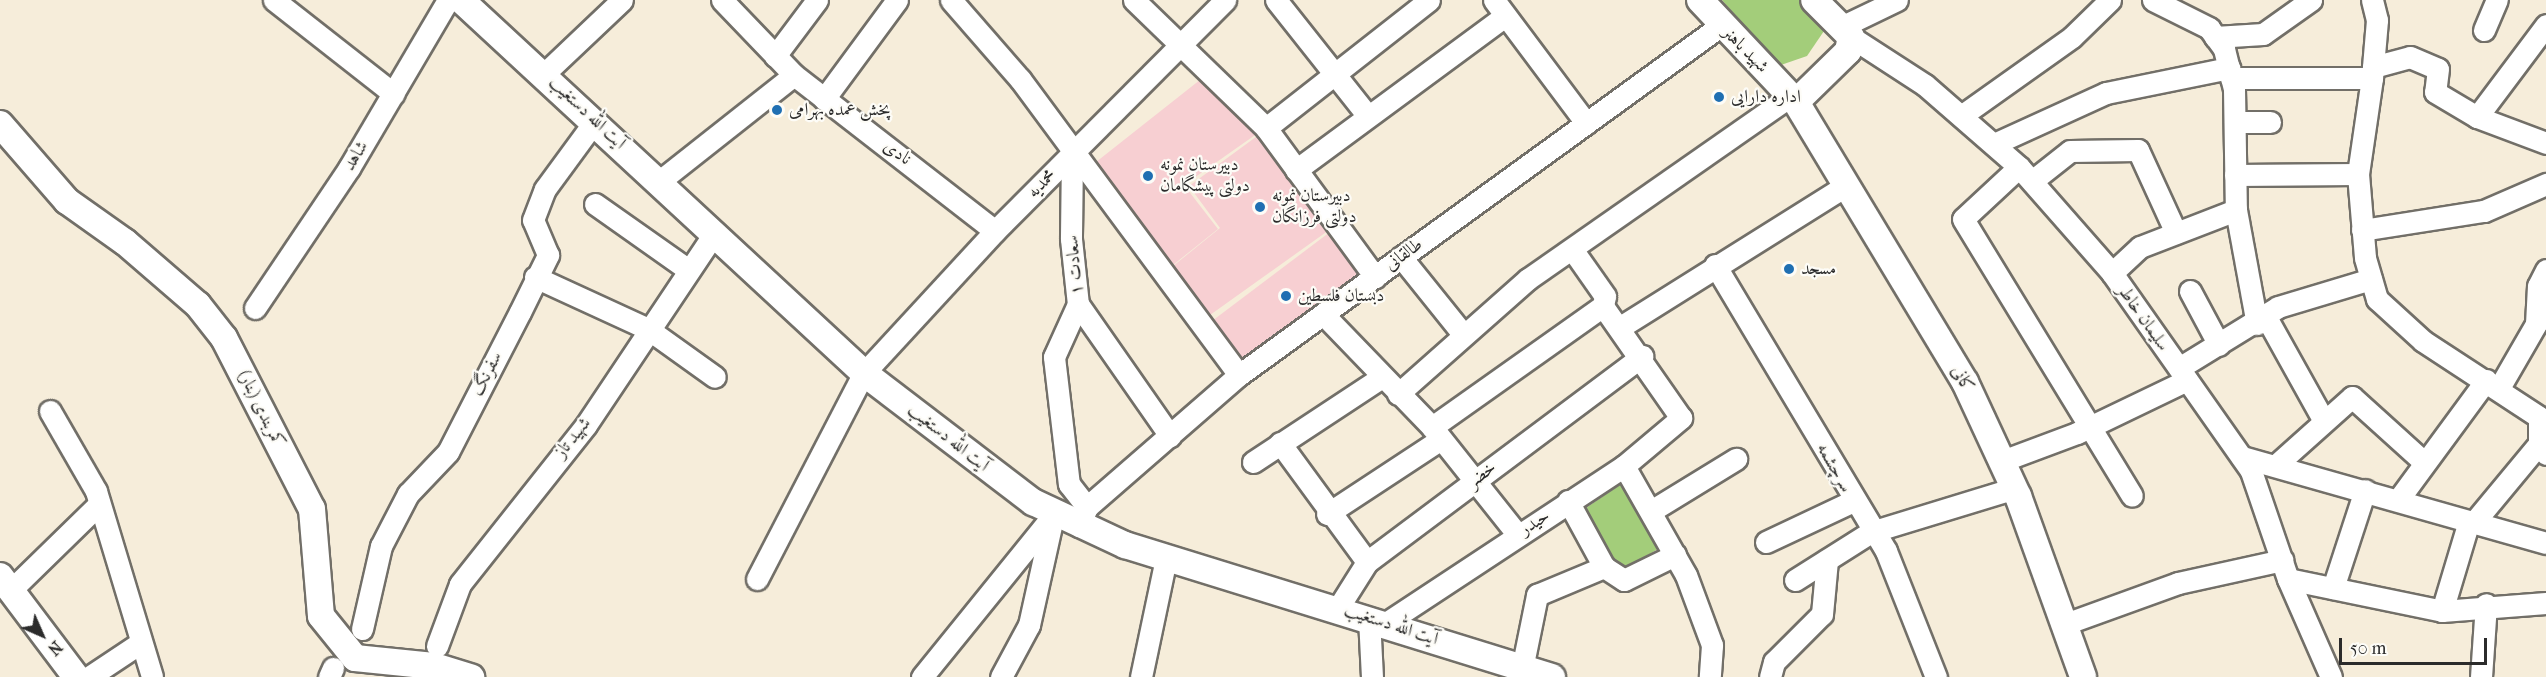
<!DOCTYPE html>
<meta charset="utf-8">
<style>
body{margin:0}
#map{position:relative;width:2546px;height:677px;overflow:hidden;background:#f6edda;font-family:"IM FELL French Canon",Amiri,serif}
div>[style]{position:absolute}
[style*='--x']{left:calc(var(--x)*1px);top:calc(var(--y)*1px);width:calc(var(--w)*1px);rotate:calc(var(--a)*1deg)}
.built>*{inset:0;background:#f7cfd2;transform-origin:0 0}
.green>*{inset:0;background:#a3cd7a}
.roads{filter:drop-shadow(2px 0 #726f68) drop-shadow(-2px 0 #726f68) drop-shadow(0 2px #726f68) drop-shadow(0 -2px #726f68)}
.minor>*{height:21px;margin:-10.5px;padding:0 10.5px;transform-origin:10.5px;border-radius:10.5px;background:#fff}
.tertiary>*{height:26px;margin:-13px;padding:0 13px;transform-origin:13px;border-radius:13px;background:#fff}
.dots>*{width:16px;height:16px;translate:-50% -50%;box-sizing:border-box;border:3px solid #fdfcf7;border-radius:50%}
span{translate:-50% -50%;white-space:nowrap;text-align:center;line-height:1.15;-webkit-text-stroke:4.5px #fdfcf7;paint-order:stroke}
.street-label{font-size:18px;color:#2b2b2b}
.poi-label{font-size:18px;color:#2b2b2b}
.left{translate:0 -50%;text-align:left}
.north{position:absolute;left:12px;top:605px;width:60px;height:60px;-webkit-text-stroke:4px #fdfcf7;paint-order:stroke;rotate:135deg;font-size:16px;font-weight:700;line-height:24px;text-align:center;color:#2b2b2b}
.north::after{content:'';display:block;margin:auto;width:21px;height:27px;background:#2b2b2b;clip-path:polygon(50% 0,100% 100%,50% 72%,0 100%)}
.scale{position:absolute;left:2339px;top:638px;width:148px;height:27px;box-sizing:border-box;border:3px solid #2b2b2b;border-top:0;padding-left:8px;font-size:18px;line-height:21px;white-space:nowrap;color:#2b2b2b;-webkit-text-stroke:4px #fdfcf7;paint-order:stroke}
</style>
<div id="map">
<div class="built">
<div style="clip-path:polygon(1210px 72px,1258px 133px,1184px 185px,1218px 229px,1168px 269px,1091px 166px)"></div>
<div style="clip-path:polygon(1260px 134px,1332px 228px,1203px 320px,1167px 271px,1220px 228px,1189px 186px)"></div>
<div style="left:1334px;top:229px;width:51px;height:159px;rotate:53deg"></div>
</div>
<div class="green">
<div style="clip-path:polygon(1722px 0,1800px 0,1824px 31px,1807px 56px,1778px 66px)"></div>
<div style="clip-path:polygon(1624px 482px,1661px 547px,1624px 570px,1609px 566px,1583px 510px)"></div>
</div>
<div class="roads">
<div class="minor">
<div style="--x:274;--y:0;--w:152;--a:38.1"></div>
<div style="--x:722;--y:0;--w:104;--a:46.2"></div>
<div style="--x:794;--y:75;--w:254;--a:37.8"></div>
<div style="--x:951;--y:0;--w:105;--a:48.9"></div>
<div style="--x:1020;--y:79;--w:368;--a:53.5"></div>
<div style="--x:1134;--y:0;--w:184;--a:44.1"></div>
<div style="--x:1266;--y:128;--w:185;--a:53.8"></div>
<div style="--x:1276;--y:0;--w:147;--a:51.6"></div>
<div style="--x:1494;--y:0;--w:154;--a:53.2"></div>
<div style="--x:2153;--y:0;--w:63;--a:26.6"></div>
<div style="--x:2209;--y:28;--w:26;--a:54"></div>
<div style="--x:2224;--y:49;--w:41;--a:76"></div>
<div style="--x:2234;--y:89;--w:121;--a:89.1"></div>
<div style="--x:2236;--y:210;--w:116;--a:79.6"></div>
<div style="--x:2372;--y:0;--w:21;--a:76"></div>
<div style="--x:2377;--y:20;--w:58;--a:94.9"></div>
<div style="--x:2372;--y:78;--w:97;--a:98.3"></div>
<div style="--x:2358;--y:174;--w:84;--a:85.2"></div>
<div style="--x:2365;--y:258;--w:43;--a:73.7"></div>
<div style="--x:2377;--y:299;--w:62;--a:42.4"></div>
<div style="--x:2423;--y:341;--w:139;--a:33.2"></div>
<div style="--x:2539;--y:417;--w:27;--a:90"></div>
<div style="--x:2539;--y:444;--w:12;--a:55"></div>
<div style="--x:1841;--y:27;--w:62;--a:-25.7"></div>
<div style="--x:2484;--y:30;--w:33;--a:-67"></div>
<div style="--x:1851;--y:37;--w:88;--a:33"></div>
<div style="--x:1925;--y:85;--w:125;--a:41.1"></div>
<div style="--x:2019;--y:167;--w:141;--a:48.7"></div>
<div style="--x:2112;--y:273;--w:242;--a:54.9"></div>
<div style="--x:2251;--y:471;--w:114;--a:71.1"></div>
<div style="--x:2288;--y:579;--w:107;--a:66.3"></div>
<div style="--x:2215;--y:37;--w:48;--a:-3.6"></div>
<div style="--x:2263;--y:34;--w:59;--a:-35.3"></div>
<div style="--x:775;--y:56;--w:70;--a:-53.1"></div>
<div style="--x:2373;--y:67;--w:38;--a:-15"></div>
<div style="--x:2410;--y:57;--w:30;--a:23"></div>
<div style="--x:2438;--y:69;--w:23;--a:97"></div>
<div style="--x:2435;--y:92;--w:49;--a:30.8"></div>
<div style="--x:2477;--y:117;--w:74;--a:20.6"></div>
<div style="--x:545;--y:73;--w:106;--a:-43.5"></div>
<div style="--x:2231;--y:78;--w:141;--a:0"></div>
<div style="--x:824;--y:99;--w:123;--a:-53.6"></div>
<div style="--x:1961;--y:116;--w:136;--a:-35.4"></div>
<div style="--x:2072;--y:37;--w:53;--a:-44.2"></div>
<div style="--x:2477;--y:117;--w:115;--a:-53.1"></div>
<div style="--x:2235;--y:122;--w:35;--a:0"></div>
<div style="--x:1266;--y:128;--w:207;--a:-38.1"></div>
<div style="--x:1994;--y:144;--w:123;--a:-24.5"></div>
<div style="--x:2106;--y:93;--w:126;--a:-11.5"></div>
<div style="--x:1072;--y:154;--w:85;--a:90.7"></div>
<div style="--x:1071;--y:239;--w:65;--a:83.9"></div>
<div style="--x:1078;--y:304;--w:58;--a:114.4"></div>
<div style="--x:1054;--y:357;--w:128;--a:83.3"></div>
<div style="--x:1069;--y:484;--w:29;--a:52"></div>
<div style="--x:2019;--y:167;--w:76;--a:137.1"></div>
<div style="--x:1963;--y:219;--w:324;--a:58.6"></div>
<div style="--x:1296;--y:170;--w:260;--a:-36.4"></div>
<div style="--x:2235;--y:175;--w:123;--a:-0.5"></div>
<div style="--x:661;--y:180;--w:169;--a:-38.3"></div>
<div style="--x:2032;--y:181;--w:48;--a:-38.3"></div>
<div style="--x:2070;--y:151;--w:68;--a:-0.8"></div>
<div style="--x:2138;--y:150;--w:91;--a:65.4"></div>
<div style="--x:595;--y:204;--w:113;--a:35.2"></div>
<div style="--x:2362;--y:230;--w:123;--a:-8.9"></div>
<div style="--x:2484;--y:211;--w:68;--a:-23.5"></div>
<div style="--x:1401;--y:257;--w:97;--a:51.2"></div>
<div style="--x:1715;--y:265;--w:333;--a:59.1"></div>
<div style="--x:1886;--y:551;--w:136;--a:68.4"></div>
<div style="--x:2112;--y:273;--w:38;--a:-43"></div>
<div style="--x:2140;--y:247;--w:103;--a:-21.1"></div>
<div style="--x:535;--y:277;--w:124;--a:24.7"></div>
<div style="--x:648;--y:329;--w:82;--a:35.6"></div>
<div style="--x:2190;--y:291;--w:61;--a:61.8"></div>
<div style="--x:1078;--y:304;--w:161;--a:55.1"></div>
<div style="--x:255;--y:308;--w:169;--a:-56.1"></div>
<div style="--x:349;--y:168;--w:195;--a:-59.5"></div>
<div style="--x:1323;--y:314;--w:157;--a:46"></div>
<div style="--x:1432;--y:427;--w:137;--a:51.5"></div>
<div style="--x:2266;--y:317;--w:119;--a:60.9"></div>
<div style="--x:1622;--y:326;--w:263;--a:-32.1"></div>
<div style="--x:2179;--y:368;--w:116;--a:-31.6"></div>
<div style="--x:2278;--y:307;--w:97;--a:-16.8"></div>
<div style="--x:2499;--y:388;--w:74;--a:-60"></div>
<div style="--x:2536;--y:324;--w:38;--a:-87"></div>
<div style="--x:2538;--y:286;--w:18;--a:-63"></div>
<div style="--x:1398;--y:394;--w:174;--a:-41.5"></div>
<div style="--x:1528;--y:279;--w:320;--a:-34.9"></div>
<div style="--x:50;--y:411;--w:92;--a:60.1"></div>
<div style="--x:96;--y:491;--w:194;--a:73.2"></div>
<div style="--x:1432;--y:427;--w:209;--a:-35.3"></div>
<div style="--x:1280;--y:443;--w:147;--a:53.8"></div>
<div style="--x:2242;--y:457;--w:316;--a:15.8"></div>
<div style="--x:2002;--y:461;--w:80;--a:-20.5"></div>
<div style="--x:2077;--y:433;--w:122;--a:-25.7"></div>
<div style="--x:1253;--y:462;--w:154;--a:-33.4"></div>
<div style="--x:2276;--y:465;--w:102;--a:-41.8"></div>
<div style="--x:2352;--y:397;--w:98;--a:42.1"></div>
<div style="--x:1624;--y:466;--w:125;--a:60.4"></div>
<div style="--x:1686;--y:575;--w:75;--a:69.6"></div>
<div style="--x:1712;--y:645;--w:32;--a:94"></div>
<div style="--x:2398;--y:500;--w:149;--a:-53.7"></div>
<div style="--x:1568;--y:501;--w:75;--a:61.4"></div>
<div style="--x:1604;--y:567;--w:24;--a:33"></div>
<div style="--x:1624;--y:580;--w:57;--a:-26.1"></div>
<div style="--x:1651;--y:511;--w:100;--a:-31.5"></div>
<div style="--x:1327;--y:514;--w:136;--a:-33.3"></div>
<div style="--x:2475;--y:521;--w:100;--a:-50.3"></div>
<div style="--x:1079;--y:526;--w:21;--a:-67"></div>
<div style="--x:1087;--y:507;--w:201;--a:-41"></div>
<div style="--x:1239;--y:375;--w:594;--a:-35.96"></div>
<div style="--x:1766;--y:542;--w:96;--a:-25.2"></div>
<div style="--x:757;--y:579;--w:232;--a:-62.6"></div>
<div style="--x:864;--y:373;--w:193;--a:-47.3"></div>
<div style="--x:995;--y:231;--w:326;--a:-45.1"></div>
<div style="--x:2288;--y:579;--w:157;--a:11.7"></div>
<div style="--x:2442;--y:611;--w:104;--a:-4.4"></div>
<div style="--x:1795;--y:580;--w:90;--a:-32.3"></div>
<div style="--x:1871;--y:532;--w:151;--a:-17"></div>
<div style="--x:2333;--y:588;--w:103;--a:-71.9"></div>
<div style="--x:12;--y:589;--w:122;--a:-44.3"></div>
<div style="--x:1338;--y:608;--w:54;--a:-57.8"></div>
<div style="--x:1367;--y:562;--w:344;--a:-36.8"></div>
<div style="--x:2442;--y:611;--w:94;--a:-73.3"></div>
<div style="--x:1369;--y:618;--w:59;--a:87.1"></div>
<div style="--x:1386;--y:623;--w:285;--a:-33.4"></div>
<div style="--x:1624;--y:466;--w:75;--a:-40.1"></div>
<div style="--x:1681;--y:418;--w:136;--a:-124.9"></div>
<div style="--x:1603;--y:306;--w:10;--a:-79"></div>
<div style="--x:1605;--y:296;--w:57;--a:-125.1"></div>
<div style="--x:2065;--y:624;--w:120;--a:-19.9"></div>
<div style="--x:2178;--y:583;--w:107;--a:-12.4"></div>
<div style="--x:362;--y:629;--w:85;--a:-77.1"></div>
<div style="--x:381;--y:546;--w:59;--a:-62.6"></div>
<div style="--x:408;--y:494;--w:58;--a:-46.4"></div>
<div style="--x:448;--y:452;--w:157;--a:-62.8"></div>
<div style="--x:520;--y:312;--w:64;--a:-63.8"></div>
<div style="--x:548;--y:255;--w:38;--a:-113"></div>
<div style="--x:533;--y:220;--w:33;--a:-69"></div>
<div style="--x:545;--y:189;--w:84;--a:-53.7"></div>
<div style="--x:437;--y:646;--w:66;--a:-69.6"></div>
<div style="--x:460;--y:584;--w:203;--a:-51.6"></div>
<div style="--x:586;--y:425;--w:232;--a:-56.2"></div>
<div style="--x:1522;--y:669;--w:76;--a:-78.5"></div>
<div style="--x:1537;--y:595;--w:73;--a:-22.7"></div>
<div style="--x:89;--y:677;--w:61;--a:-33.7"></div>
<div style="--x:329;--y:677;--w:10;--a:-66"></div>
<div style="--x:922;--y:677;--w:210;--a:-51"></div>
<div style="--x:1001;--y:677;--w:59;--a:-61.7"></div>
<div style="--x:1029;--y:625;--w:111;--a:-77.5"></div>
<div style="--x:1141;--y:677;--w:122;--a:-78.1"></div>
<div style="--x:1770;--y:677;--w:16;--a:-75"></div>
<div style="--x:1774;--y:662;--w:68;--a:-45"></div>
<div style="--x:1822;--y:614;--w:54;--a:-84.7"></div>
<div style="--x:2481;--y:677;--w:73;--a:-86.1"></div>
</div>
<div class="tertiary">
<div style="--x:461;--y:0;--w:549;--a:42.79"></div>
<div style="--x:864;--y:373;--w:213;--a:37.4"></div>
<div style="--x:1033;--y:502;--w:102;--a:25.1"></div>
<div style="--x:1125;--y:545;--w:447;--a:17.2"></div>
<div style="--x:1700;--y:0;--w:140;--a:46.7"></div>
<div style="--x:1796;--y:102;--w:73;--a:-44.4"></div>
<div style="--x:1848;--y:51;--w:14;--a:-78"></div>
<div style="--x:1851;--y:37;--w:52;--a:-135"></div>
<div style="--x:1796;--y:102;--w:327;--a:58.9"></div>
<div style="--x:1965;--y:382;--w:126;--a:65.1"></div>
<div style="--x:2018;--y:496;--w:192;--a:70.2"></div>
<div style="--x:0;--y:124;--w:102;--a:49"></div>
<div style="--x:67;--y:201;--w:71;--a:35.3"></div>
<div style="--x:125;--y:242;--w:96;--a:40.8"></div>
<div style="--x:198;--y:305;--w:42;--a:51.8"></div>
<div style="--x:224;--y:338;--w:192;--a:62.8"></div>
<div style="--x:312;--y:509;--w:107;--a:85.2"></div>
<div style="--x:321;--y:616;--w:54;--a:51"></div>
<div style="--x:355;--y:658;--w:79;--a:5.8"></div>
<div style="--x:434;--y:666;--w:39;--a:17"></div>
<div style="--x:0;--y:576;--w:126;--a:53"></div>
</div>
</div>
<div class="dots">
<div style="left:1719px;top:97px;background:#1f6fb2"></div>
<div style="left:777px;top:110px;background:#1f6fb2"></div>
<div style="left:1148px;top:176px;background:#1f6fb2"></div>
<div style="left:1260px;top:207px;background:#1f6fb2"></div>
<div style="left:1789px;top:269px;background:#1f6fb2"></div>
<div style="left:1286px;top:296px;background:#1f6fb2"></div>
</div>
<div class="street-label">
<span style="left:1745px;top:50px;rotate:45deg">شهید باهنر</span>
<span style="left:587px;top:113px;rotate:43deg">آیت الله دستغیب</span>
<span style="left:897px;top:153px;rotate:35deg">نادی</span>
<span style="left:356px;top:156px;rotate:-58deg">شاهد</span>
<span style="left:1042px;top:184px;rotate:-45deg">محمدیه</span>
<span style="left:1404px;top:255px;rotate:-36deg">طالقانی</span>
<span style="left:1075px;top:265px;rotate:-95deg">سعادت ۱</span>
<span style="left:2143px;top:318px;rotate:55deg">سلیمان خاطر</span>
<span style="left:487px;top:374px;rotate:-63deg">سفرنگ</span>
<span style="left:1962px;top:379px;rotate:61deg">کانی</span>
<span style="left:261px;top:409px;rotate:64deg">کمربندی (بنار)</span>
<span style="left:573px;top:438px;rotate:-51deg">شهید تاز</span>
<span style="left:948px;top:438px;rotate:38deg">آیت الله دستغیب</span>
<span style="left:1834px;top:468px;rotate:60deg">سرچشمه</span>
<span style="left:1482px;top:475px;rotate:-38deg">خضر</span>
<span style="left:1535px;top:523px;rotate:-33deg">حیدر</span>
<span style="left:1391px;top:625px;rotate:18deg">آیت الله دستغیب</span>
</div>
<div class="poi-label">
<span class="left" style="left:1731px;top:97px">اداره دارایی</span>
<span class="left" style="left:789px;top:110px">پخش عمده بهرامی</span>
<span class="left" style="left:1160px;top:176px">دبیرستان نمونه<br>دولتی پیشگامان</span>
<span class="left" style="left:1272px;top:207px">دبیرستان نمونه<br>دولتی فرزانگان</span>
<span class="left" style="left:1801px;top:269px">مسجد</span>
<span class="left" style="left:1298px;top:296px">دبستان فلسطین</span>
</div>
<div class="north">N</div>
<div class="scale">50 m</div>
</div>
